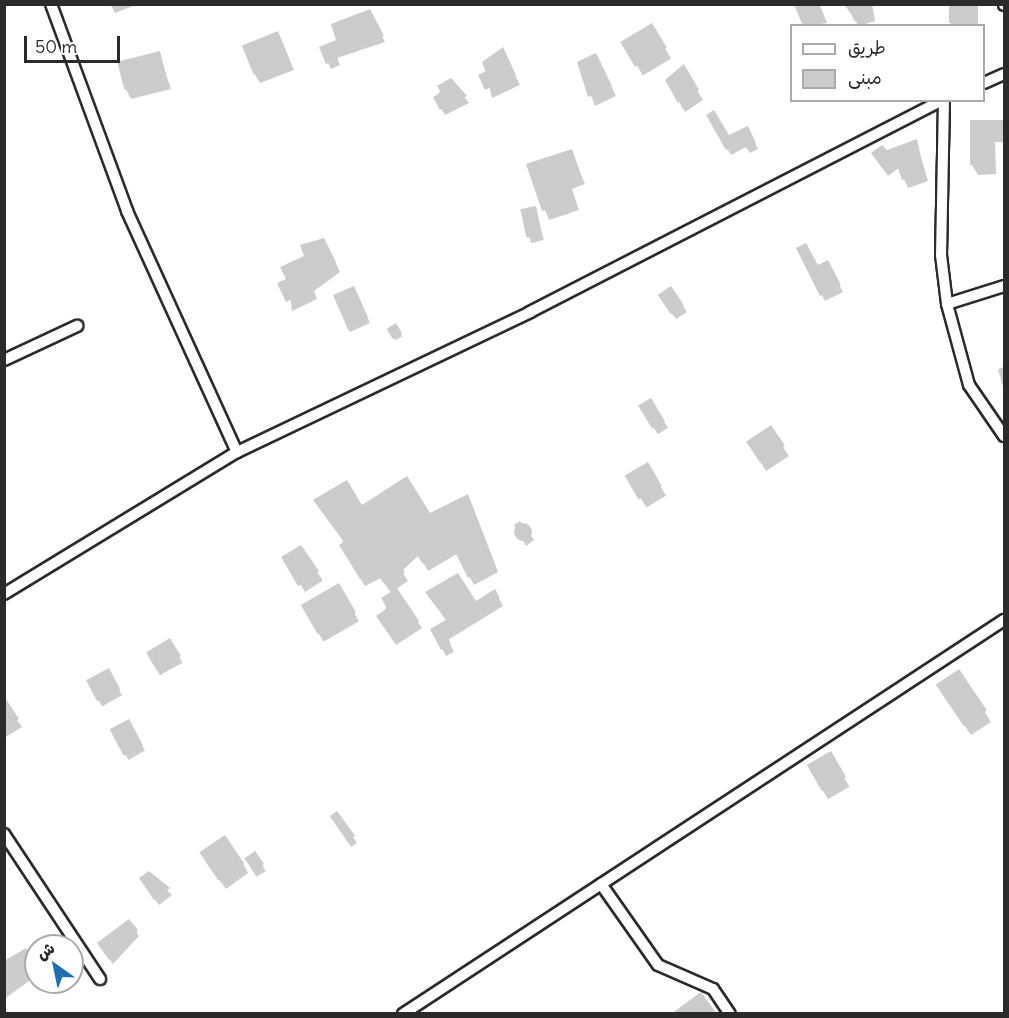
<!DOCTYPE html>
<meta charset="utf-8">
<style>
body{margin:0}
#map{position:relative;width:1009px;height:1018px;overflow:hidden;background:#fff;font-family:Delius,"Playpen Sans Arabic",sans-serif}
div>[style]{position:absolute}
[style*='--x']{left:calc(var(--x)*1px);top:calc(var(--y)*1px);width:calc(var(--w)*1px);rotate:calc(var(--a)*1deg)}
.shadow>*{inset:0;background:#0003;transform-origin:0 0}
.building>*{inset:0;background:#cbcbcb;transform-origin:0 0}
.round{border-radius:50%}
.roads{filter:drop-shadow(2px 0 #2b2b2b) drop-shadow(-2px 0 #2b2b2b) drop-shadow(0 2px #2b2b2b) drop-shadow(0 -2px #2b2b2b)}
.street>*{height:10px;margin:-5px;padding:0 5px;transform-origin:5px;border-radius:5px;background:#fff}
span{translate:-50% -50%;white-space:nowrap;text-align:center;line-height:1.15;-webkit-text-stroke:4.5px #fff;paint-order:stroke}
.frame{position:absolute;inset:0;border:6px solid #2b2b2b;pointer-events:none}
.legend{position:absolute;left:790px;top:24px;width:195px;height:78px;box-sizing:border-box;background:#fff;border:2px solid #aaa;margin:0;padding:8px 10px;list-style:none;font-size:18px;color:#2b2b2b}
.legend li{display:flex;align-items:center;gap:12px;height:30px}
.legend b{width:30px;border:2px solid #aaa}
.north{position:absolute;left:24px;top:934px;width:60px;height:60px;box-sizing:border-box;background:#fff;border:2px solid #aaa;border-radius:50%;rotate:327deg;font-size:16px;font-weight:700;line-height:24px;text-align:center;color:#2b2b2b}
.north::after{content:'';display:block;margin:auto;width:21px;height:27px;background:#1f6fb2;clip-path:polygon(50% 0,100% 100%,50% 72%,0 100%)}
.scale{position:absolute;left:24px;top:36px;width:96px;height:27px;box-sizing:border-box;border:3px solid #2b2b2b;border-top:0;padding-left:8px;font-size:18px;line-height:21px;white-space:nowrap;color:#2b2b2b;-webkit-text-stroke:4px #fff;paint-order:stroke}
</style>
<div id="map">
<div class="shadow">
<div style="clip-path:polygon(110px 4px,138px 4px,115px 13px)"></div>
<div style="clip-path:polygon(797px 4px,819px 4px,827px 23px,805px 26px)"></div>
<div style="clip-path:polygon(844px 4px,872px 4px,875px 21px,859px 26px)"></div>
<div style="left:951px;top:4px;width:27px;height:22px"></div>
<div style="left:651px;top:25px;width:39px;height:33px;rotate:59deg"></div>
<div style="clip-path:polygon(278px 33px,294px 70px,260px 83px,254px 73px)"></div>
<div style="clip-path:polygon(382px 36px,385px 42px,337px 58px,340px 65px,331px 69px,321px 48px)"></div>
<div style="clip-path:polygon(502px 49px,520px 85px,492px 98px,483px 62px)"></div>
<div style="clip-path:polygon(159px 53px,171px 89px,131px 99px,126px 90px)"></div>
<div style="clip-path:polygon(579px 63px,601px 65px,616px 96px,595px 106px)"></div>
<div style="clip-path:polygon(683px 67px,703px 100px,685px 112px,667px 81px)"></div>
<div style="clip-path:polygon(451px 80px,469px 103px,445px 115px,435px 97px)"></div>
<div style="clip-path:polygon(708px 116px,728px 137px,751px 134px,758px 149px,750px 153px,746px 147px,731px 155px)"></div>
<div style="clip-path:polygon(1004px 121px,1004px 142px,995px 142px,996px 174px,978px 175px,972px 165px,971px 122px)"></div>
<div style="clip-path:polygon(917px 143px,928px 181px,908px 188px,899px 168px,888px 176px,878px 162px,886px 152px)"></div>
<div style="clip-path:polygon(571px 150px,585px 184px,572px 189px,579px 210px,549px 220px,528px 165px)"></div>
<div style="left:535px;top:207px;width:34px;height:13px;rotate:75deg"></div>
<div style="clip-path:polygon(329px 249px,340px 272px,314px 291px,317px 299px,292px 311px,288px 280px)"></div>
<div style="clip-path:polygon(798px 249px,818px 267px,827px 262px,843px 292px,825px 301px)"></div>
<div style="clip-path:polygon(671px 288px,687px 312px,676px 319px,663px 302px)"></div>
<div style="clip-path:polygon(357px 294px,370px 323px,350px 332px,346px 326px)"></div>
<div style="left:396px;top:325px;width:13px;height:8px;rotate:61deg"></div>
<div style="clip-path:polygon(1004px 367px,1004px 390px,998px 369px)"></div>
<div style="left:650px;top:400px;width:33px;height:12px;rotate:57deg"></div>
<div style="clip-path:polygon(783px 447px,789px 456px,766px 471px,754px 452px)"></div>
<div style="left:647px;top:464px;width:37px;height:23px;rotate:59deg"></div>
<div style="clip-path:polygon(471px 503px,498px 572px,474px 585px,457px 554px,428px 571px,419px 555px,402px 571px,408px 581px,396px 589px,422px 628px,396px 645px,381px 622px,391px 593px,381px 578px,365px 586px,341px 545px,361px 507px,429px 515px)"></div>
<div style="clip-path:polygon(520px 521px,534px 540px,526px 546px,514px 525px)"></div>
<div style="left:301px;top:547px;width:40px;height:21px;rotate:57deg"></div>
<div style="left:338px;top:585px;width:42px;height:41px;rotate:60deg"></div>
<div style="clip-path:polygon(495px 591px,503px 606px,448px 640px,454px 652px,446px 656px,432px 630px)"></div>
<div style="left:170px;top:640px;width:26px;height:26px;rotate:61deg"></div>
<div style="left:108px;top:670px;width:29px;height:23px;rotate:61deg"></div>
<div style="clip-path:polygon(959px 672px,991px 722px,971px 735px,944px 695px)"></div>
<div style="clip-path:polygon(4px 702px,22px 727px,4px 738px)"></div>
<div style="left:128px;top:721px;width:34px;height:19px;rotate:60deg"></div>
<div style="left:830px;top:753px;width:39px;height:25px;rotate:60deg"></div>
<div style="clip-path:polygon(334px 822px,353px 837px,357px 843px,351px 847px)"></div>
<div style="left:255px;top:853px;width:21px;height:11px;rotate:59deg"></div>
<div style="clip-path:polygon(207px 863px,243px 863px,248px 873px,226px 889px)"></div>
<div style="clip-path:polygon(149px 873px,172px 895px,159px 905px,144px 884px)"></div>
<div style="clip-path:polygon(136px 931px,139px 936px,113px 964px,102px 949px)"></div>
<div style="clip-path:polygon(26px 950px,36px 963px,36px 976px,4px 999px,4px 963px)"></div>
</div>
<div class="building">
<div style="clip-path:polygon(794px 4px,819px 4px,824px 15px,802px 24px)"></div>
<div style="clip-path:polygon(849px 4px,868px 4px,872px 15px,854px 21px)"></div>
<div style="left:949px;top:4px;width:26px;height:19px"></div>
<div style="clip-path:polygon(370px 9px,384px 36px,335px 52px,338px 59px,326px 64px,319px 47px,336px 40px,331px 24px)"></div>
<div style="left:652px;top:23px;width:29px;height:37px;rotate:59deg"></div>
<div style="left:278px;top:31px;width:31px;height:39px;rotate:68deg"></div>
<div style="clip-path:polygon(503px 47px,516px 75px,485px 90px,478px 75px,486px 71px,482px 62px)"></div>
<div style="left:160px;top:51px;width:29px;height:44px;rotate:76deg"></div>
<div style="clip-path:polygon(596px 53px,612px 86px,588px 97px,577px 62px)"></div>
<div style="clip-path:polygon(684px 64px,699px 90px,678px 103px,665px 80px)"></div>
<div style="clip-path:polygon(451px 78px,467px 96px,440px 110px,433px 97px,441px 93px,437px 86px)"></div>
<div style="clip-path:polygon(714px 110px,729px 135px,748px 126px,756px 143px,745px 148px,742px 141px,726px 150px,706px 115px)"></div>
<div style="clip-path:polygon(970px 120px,1005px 120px,1005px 132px,990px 132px,991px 165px,970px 165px)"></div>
<div style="clip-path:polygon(917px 139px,924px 172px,902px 180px,895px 159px,882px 168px,871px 153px,882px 145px,887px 150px)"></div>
<div style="clip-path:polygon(572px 149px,581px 175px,568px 179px,575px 200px,542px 211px,526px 164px)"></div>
<div style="left:536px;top:206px;width:29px;height:16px;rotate:78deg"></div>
<div style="clip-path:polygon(324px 238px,336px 262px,331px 271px,309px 281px,313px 289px,286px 302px,277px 283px,286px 279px,280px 267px,304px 256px,300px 245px)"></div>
<div style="clip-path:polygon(806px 243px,818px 265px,828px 260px,841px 285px,820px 296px,796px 248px)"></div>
<div style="left:354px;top:286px;width:34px;height:23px;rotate:66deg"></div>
<div style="left:671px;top:286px;width:23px;height:16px;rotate:56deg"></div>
<div style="left:396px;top:323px;width:12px;height:11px;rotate:59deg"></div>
<div style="left:651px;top:398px;width:27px;height:15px;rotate:59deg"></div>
<div style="left:771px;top:425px;width:25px;height:30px;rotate:56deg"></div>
<div style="left:648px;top:462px;width:28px;height:27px;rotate:60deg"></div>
<div style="clip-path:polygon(407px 476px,430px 513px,468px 494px,495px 564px,468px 578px,452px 546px,423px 564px,413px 549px,399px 562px,405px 572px,385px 585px,375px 571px,360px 579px,339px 545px,344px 542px,313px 500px,347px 480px,362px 505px)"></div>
<div class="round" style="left:514px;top:523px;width:18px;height:18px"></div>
<div style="clip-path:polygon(301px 545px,319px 571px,298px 586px,281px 557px)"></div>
<div style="clip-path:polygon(458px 573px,476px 601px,495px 589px,500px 598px,445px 632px,451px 644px,441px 650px,430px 629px,446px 620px,425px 592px)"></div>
<div style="left:339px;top:583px;width:34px;height:44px;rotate:60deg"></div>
<div style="clip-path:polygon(397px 588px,419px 621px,392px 639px,376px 616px,387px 608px,381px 598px)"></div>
<div style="left:170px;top:638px;width:21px;height:28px;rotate:59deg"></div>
<div style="left:109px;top:668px;width:24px;height:26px;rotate:62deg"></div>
<div style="left:959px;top:669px;width:50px;height:28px;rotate:56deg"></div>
<div style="clip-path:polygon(4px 696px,19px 719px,4px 728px)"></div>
<div style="left:129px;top:719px;width:30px;height:22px;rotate:62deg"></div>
<div style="left:831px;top:751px;width:30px;height:28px;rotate:60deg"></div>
<div style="left:337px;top:811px;width:31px;height:9px;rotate:54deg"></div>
<div style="left:225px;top:835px;width:34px;height:31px;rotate:56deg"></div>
<div style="left:255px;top:851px;width:16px;height:13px;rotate:55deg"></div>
<div style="clip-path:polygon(149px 871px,170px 888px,154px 900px,139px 878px)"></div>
<div style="clip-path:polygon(129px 919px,138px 930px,109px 960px,97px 943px)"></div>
<div style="clip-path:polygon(26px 948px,36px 968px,4px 988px,4px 961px)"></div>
<div style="clip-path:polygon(701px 992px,717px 1014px,671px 1014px)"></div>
</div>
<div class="roads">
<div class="street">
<div style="--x:51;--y:4;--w:221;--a:69.8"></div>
<div style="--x:127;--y:211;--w:265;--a:65.5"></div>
<div style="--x:1004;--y:4;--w:1;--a:90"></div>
<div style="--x:984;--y:83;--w:22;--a:-24"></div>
<div style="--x:944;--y:100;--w:155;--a:91.1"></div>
<div style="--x:941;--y:255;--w:49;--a:83"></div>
<div style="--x:947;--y:304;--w:84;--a:74.8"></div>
<div style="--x:969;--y:385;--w:62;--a:55.5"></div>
<div style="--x:947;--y:304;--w:60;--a:-17.5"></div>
<div style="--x:4;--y:360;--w:81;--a:-25"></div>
<div style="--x:4;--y:594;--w:273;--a:-31.4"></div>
<div style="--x:237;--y:452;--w:325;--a:-25.5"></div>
<div style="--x:530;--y:312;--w:464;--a:-27.2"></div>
<div style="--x:4;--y:834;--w:174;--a:56.5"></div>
<div style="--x:601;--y:884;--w:99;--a:54.9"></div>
<div style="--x:658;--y:965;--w:60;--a:23.6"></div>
<div style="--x:713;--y:989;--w:30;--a:56"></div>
<div style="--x:403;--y:1014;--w:719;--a:-33.25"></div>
</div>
</div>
<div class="frame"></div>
<ul class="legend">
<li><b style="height:8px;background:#fff"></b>طريق</li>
<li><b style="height:16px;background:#cbcbcb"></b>مبنى</li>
</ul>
<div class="north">ش</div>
<div class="scale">50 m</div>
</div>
